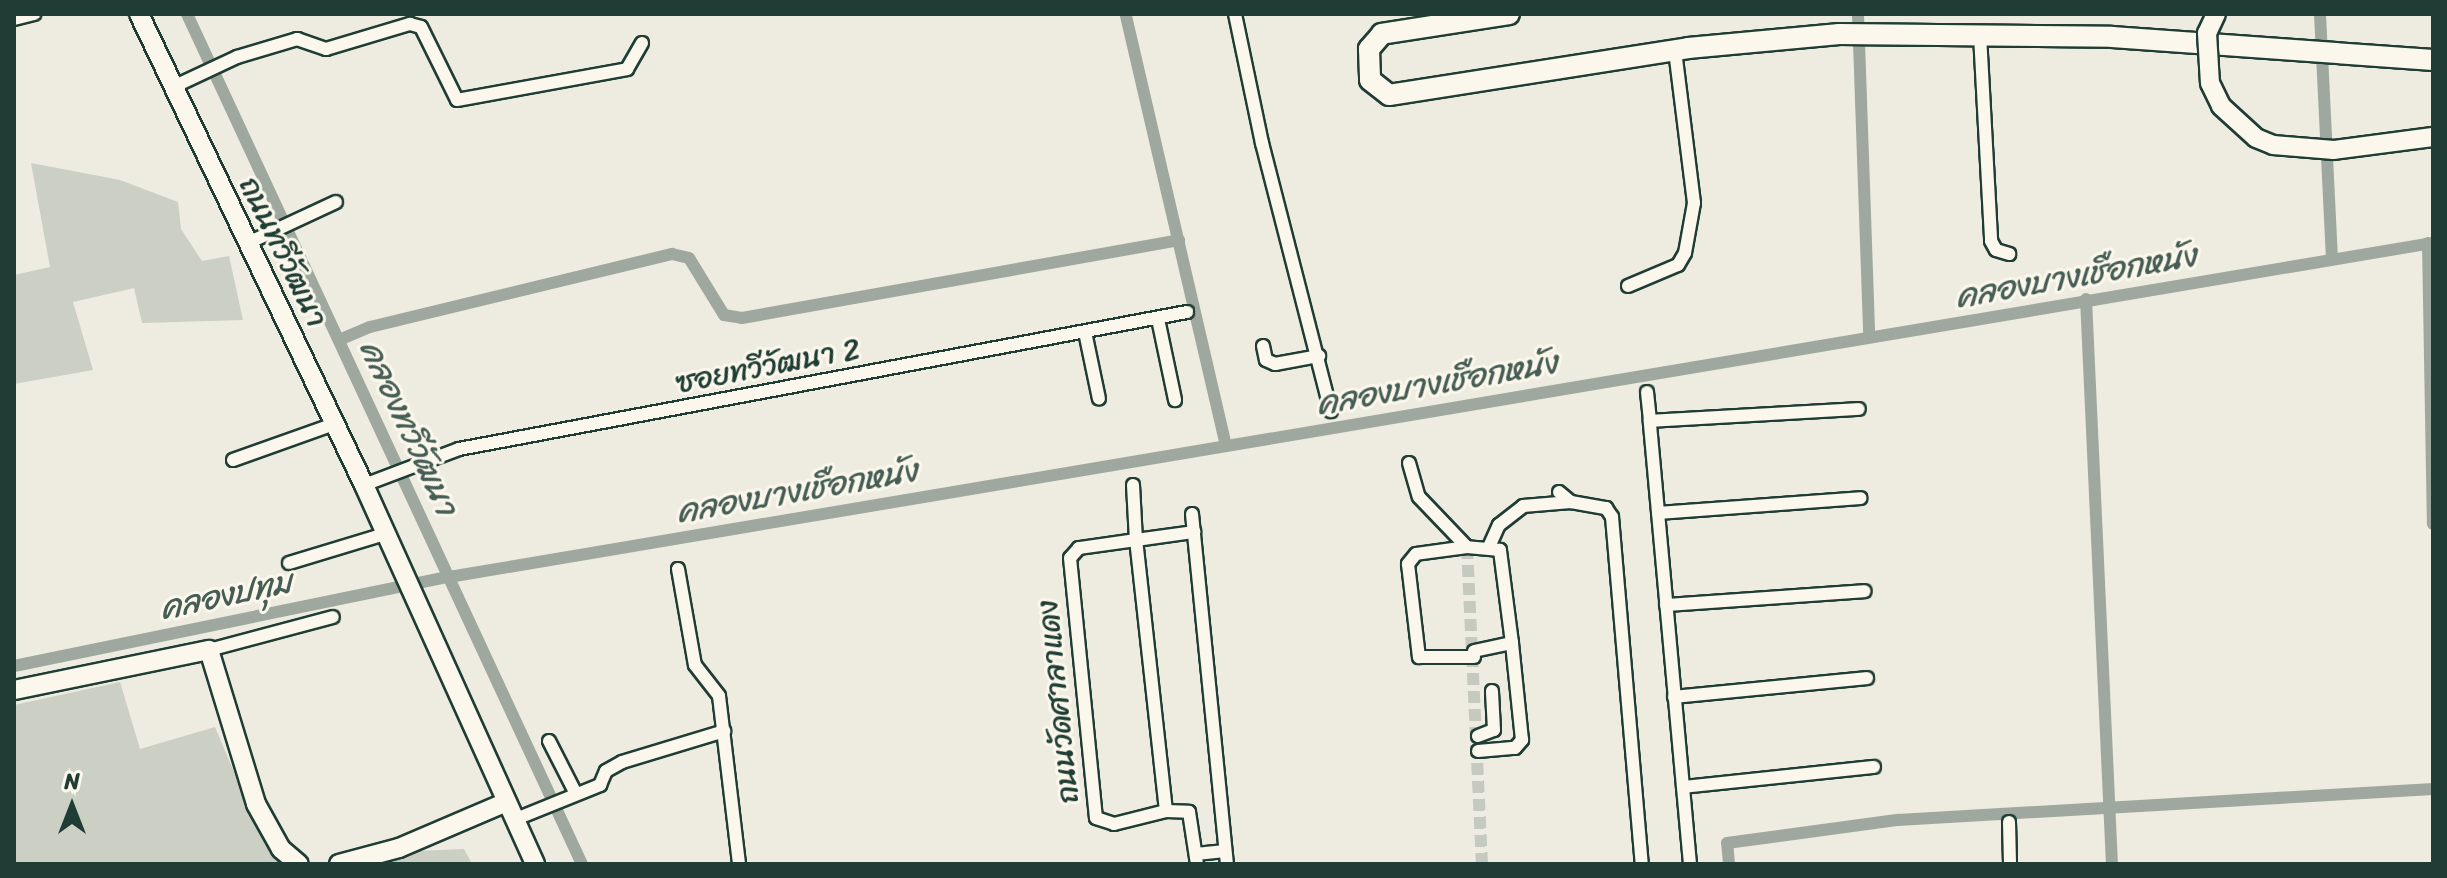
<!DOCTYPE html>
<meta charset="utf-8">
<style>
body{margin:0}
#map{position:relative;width:2447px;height:878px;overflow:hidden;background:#eeece1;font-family:Sriracha,"Playpen Sans Thai",sans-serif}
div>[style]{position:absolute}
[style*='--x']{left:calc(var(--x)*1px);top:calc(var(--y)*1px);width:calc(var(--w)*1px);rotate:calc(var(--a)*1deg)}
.green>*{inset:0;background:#cbcfc4}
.canal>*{height:12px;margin:-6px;padding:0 6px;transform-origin:6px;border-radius:6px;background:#9fa89f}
.street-tunnel>*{height:12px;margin-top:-6px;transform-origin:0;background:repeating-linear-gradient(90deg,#c5c9be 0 12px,transparent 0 18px)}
.roads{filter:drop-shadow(2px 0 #1f3d34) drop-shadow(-2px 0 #1f3d34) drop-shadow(0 2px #1f3d34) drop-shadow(0 -2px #1f3d34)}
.street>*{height:12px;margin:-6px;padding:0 6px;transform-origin:6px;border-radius:6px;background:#fbf7ec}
.secondary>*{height:18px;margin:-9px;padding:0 9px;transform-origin:9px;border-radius:9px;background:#fbf7ec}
.primary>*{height:20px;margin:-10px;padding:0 10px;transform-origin:10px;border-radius:10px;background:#fbf7ec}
.bridges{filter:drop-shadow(2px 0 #1f3d34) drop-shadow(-2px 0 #1f3d34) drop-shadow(0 2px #1f3d34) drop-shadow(0 -2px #1f3d34)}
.secondary-bridge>*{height:18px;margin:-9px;padding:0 9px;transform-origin:9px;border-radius:9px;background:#fbf7ec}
span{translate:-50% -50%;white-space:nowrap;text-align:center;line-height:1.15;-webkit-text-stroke:6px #fbf7ec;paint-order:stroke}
.street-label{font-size:30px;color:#1f3d34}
.water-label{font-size:32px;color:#455d54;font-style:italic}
.frame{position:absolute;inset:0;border:16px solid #1f3d34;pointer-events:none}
.north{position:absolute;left:32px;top:766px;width:80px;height:80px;-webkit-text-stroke:6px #fbf7ec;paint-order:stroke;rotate:0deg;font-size:22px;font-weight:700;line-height:32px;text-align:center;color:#1f3d34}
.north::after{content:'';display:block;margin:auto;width:28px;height:36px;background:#1f3d34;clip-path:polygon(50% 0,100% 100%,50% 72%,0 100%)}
</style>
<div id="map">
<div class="green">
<div style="clip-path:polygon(31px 163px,120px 180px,178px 202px,181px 229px,202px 261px,229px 256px,243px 320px,142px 323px,134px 288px,73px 302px,93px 370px,14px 384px,14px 275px,50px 267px)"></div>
<div style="clip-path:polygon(120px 682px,140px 749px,215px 727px,265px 845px,281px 864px,14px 864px,14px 705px)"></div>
<div style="clip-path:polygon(464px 849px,472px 864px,372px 864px,417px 851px)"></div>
</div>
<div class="canal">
<div style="--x:187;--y:14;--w:937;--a:65.08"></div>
<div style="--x:1858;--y:14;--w:322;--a:88"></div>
<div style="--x:2320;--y:14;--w:244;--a:87.2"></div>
<div style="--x:1126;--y:16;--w:441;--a:76.9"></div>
<div style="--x:2428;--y:243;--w:281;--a:89"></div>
<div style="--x:2086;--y:299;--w:566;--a:87.37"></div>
<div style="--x:339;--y:340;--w:34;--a:-23"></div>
<div style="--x:370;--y:327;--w:311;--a:-13.6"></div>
<div style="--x:672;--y:254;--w:17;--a:13"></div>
<div style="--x:689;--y:258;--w:67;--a:58.4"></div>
<div style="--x:724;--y:315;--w:18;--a:9"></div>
<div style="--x:742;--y:318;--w:444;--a:-10.1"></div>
<div style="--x:14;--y:666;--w:444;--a:-11.6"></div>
<div style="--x:449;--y:577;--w:2012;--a:-9.56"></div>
<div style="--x:1729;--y:864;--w:21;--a:-95"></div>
<div style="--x:1727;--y:843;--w:173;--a:-7.7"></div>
<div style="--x:1898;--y:820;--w:536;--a:-3.32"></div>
</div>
<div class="street-tunnel">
<div style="--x:1467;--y:547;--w:317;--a:87.3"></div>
</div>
<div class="roads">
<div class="street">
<div style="--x:1235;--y:14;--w:132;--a:78.2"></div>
<div style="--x:1262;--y:143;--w:277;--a:75.6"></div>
<div style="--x:14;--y:19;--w:21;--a:-14"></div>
<div style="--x:1980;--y:35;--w:206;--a:86.9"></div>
<div style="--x:1991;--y:241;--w:10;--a:61"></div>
<div style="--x:1996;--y:250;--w:14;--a:17"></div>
<div style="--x:173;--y:87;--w:71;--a:-25.1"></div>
<div style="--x:237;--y:57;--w:63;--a:-16.7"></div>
<div style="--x:297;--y:39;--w:31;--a:19"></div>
<div style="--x:326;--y:49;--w:88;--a:-16.6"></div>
<div style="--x:410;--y:24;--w:11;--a:15"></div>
<div style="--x:421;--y:27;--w:81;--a:63.7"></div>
<div style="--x:457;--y:100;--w:173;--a:-10.3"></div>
<div style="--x:627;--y:69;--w:30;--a:-60"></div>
<div style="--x:248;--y:243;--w:97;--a:-25"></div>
<div style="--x:1628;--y:286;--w:54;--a:-22.8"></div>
<div style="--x:1678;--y:265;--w:14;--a:-60"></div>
<div style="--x:1685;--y:253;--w:51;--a:-79.8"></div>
<div style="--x:1694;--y:203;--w:154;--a:-97.1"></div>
<div style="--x:1158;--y:319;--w:83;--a:78.1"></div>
<div style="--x:1085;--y:332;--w:68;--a:78.2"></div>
<div style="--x:1263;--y:346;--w:14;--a:78"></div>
<div style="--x:1266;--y:360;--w:10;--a:24"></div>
<div style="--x:1275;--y:364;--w:45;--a:-10.3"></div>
<div style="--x:1647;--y:392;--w:29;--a:84"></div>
<div style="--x:233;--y:460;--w:107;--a:-19.6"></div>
<div style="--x:1409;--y:463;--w:35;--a:74"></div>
<div style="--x:1419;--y:497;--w:69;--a:46.2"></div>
<div style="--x:364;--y:485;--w:102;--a:-20.8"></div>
<div style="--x:459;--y:449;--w:741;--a:-10.66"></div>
<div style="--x:1133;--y:485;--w:55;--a:86.9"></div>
<div style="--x:1136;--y:540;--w:58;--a:172"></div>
<div style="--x:1079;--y:548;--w:13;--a:132"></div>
<div style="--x:1070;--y:558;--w:261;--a:84.3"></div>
<div style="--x:1096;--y:818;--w:19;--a:18"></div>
<div style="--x:1114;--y:824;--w:54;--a:-14"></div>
<div style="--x:1166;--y:811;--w:23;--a:2"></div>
<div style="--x:1189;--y:812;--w:53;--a:81.3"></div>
<div style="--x:1559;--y:492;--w:16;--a:40"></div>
<div style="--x:1571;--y:502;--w:36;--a:10"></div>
<div style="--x:1606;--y:508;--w:11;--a:56"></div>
<div style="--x:1612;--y:517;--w:348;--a:85.1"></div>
<div style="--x:1658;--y:513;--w:203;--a:-4.2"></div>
<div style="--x:1192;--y:514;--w:352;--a:84.3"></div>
<div style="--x:1489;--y:547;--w:24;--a:-66"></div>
<div style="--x:1499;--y:525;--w:31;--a:-38"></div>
<div style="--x:1523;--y:506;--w:48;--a:-4.8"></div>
<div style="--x:289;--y:563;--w:100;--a:-16.8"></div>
<div style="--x:678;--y:569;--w:97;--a:80"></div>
<div style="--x:695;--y:665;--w:39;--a:52"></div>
<div style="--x:719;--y:696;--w:169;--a:83.2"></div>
<div style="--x:1666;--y:605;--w:199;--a:-4"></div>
<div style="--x:209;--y:650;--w:128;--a:-14.9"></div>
<div style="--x:1474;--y:651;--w:39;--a:-12"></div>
<div style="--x:1512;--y:643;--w:94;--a:-97.4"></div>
<div style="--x:1500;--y:550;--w:33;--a:-175"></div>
<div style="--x:1467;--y:547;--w:51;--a:172.2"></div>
<div style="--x:1416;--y:554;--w:13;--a:129"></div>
<div style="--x:1408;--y:564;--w:94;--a:83.3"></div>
<div style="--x:1419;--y:657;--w:55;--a:0"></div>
<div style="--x:1674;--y:697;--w:194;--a:-5.6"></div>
<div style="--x:1478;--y:736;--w:17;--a:-21"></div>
<div style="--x:1494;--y:730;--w:39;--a:-93"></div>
<div style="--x:549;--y:741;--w:59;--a:63"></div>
<div style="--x:1478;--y:751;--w:37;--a:-5"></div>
<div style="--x:1515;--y:748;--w:11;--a:-49"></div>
<div style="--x:1522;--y:740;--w:98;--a:-95.9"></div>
<div style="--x:1683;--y:787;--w:192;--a:-6"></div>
<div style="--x:1166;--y:811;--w:273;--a:-96.3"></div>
<div style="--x:1136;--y:540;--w:59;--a:-7.9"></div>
<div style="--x:516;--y:819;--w:91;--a:-22"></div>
<div style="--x:600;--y:785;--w:15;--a:-67"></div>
<div style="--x:606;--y:771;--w:18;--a:-29"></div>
<div style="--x:622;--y:762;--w:107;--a:-16.9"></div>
<div style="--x:2009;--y:822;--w:42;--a:88.6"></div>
<div style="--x:1196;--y:854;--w:29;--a:-6"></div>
<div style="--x:1690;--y:864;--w:445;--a:-95.2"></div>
<div style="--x:1650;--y:421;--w:209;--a:-3.3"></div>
</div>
<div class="secondary">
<div style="--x:139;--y:14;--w:522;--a:64.47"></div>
<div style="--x:364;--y:485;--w:416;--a:65.7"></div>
<div style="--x:14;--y:690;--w:199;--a:-11.6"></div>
<div style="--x:209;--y:650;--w:161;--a:73"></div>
<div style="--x:256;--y:804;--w:51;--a:60.9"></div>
<div style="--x:281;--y:849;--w:23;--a:40"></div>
<div style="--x:339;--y:864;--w:62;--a:-14.9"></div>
<div style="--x:399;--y:848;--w:117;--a:-23.1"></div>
</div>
<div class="primary">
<div style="--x:1509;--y:14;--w:129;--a:171.1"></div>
<div style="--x:1382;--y:34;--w:20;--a:131"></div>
<div style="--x:1369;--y:49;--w:31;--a:88"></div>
<div style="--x:1370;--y:80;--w:24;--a:38"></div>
<div style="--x:1389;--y:95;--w:303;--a:-8.9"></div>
<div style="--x:1688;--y:48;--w:152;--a:-5.3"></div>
<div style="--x:1839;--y:34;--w:273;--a:0.6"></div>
<div style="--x:2112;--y:37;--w:322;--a:4.1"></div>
</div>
</div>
<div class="bridges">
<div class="secondary-bridge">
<div style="--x:2216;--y:14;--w:21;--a:115"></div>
<div style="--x:2207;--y:33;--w:50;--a:86.6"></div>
<div style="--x:2210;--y:83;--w:25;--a:64"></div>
<div style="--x:2221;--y:106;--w:47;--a:42.4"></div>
<div style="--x:2256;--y:138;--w:18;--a:22"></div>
<div style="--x:2273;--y:145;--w:61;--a:4.7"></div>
<div style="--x:2334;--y:150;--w:100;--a:-7.5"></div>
</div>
</div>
<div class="street-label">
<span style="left:283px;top:252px;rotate:64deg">ถนนทวีวัฒนา</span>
<span style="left:768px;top:366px;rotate:-11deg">ซอยทวีวัฒนา 2</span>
<span style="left:1058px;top:702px;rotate:-96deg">ถนนวัดศาลาแดง</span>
</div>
<div class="water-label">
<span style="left:2076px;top:277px;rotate:-10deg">คลองบางเชือกหนัง</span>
<span style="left:1437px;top:384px;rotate:-10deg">คลองบางเชือกหนัง</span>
<span style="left:408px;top:428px;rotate:65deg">คลองทวีวัฒนา</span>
<span style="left:797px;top:492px;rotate:-10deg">คลองบางเชือกหนัง</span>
<span style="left:226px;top:596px;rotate:-12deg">คลองปทุม</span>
</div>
<div class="frame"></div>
<div class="north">N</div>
</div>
